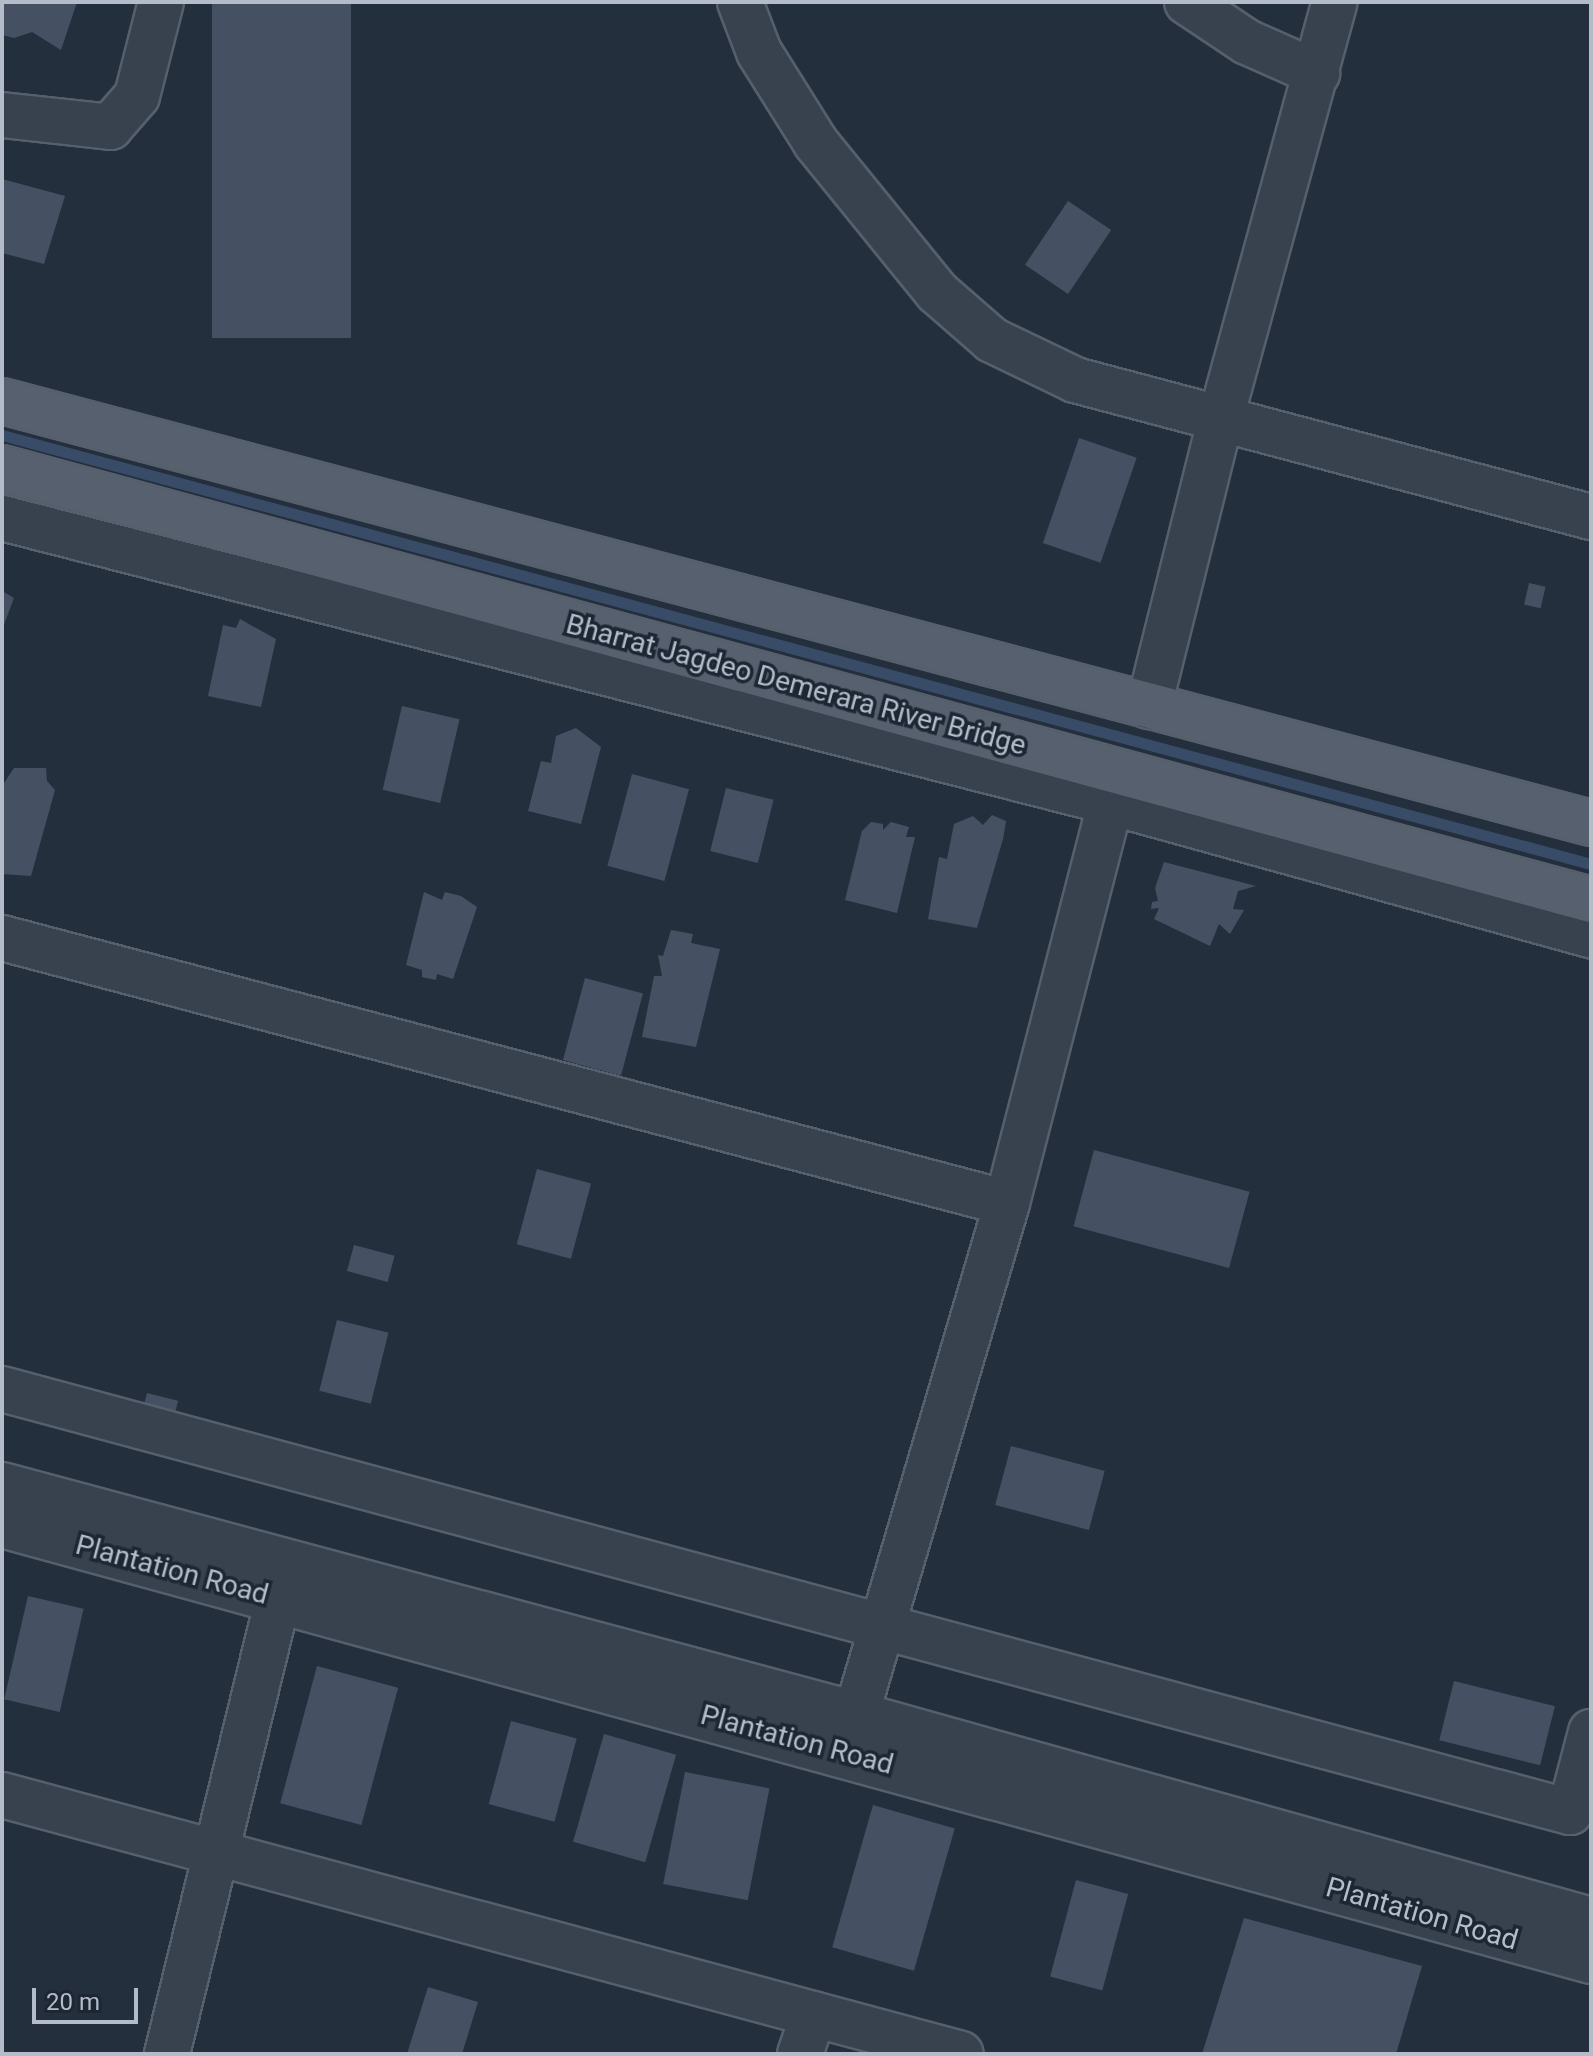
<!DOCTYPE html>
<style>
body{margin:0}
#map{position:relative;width:1593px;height:2056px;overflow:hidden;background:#242f3e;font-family:Roboto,sans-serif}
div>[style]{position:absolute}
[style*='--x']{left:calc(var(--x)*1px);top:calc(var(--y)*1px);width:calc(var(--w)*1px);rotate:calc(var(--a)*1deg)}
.stream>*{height:11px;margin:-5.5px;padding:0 5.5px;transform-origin:5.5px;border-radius:5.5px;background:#394c67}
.building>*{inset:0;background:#455162;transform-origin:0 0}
.roads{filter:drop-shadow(2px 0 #565f6c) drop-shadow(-2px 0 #565f6c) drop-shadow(0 2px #565f6c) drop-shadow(0 -2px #565f6c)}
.minor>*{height:44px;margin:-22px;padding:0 22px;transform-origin:22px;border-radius:22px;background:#38414e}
.major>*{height:44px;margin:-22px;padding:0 22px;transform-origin:22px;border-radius:22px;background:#56606e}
span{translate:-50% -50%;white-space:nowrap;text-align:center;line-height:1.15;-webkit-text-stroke:7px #1d2633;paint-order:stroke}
.street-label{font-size:28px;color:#b4bcc9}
.frame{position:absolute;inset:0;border:4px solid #b4bcc9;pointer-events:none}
.scale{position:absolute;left:32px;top:1988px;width:106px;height:36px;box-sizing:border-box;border:4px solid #b4bcc9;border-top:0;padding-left:10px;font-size:24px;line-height:28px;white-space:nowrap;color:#b4bcc9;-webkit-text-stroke:6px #1d2633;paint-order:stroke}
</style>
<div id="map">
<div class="stream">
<div style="--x:2;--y:435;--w:1646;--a:15.11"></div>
</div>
<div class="building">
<div style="clip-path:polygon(2px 2px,77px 2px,61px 50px,32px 32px,14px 38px,2px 35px)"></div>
<div style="left:212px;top:2px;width:139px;height:336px"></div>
<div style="clip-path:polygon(2px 179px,65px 196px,44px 264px,2px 253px)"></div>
<div style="left:1068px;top:201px;width:52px;height:77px;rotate:34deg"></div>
<div style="left:1079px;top:438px;width:61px;height:111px;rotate:19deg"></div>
<div style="left:1529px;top:583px;width:17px;height:22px;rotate:13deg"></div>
<div style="clip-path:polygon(2px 591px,14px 598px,2px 630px)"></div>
<div style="clip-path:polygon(240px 619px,276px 639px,261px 707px,208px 696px,223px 625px,236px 628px)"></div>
<div style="left:402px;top:706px;width:59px;height:86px;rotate:13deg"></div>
<div style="clip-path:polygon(576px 728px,601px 747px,581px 824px,528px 811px,541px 761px,551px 763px,556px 736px)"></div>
<div style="clip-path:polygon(14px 768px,46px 768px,47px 781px,55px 790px,31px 876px,2px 874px,2px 786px)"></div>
<div style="left:632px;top:774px;width:59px;height:95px;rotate:15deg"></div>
<div style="left:726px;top:788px;width:49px;height:65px;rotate:14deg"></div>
<div style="clip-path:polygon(992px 815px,1006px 821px,1003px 839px,977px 928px,928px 919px,939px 857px,947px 859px,954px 824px,973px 816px,983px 825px)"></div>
<div style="clip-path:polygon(871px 822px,883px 824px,883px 830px,891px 822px,909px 827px,906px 837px,915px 837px,897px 913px,845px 900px,862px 831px)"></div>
<div style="clip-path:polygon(1164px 862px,1256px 886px,1238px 891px,1233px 909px,1244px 910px,1230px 934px,1219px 924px,1210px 946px,1154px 919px,1159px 908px,1151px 909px,1152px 902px,1158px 901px,1155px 888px)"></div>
<div style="clip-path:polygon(424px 892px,442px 900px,445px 892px,461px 896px,477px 907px,453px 979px,437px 974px,436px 980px,422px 977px,422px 970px,406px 965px)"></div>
<div style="clip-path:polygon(671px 930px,693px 934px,691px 943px,720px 949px,696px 1047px,642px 1037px,654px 976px,662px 976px,658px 955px,663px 956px)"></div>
<div style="left:585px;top:978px;width:60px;height:85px;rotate:15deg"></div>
<div style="left:1094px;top:1150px;width:161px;height:79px;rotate:15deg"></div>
<div style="left:537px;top:1169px;width:56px;height:78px;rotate:15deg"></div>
<div style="left:354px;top:1245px;width:42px;height:27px;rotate:15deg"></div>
<div style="left:337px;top:1320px;width:53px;height:73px;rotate:14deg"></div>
<div style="left:147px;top:1393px;width:32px;height:19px;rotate:14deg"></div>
<div style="left:1011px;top:1446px;width:97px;height:61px;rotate:15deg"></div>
<div style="left:28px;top:1596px;width:57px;height:106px;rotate:13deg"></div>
<div style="left:317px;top:1666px;width:84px;height:142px;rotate:15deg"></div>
<div style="left:1454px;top:1681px;width:104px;height:61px;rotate:14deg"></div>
<div style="left:511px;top:1721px;width:68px;height:86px;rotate:15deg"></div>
<div style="left:604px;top:1734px;width:75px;height:112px;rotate:16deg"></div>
<div style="left:685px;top:1772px;width:86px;height:114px;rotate:11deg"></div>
<div style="left:873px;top:1805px;width:85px;height:148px;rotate:16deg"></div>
<div style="left:1076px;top:1880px;width:54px;height:100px;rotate:15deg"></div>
<div style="clip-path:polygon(1244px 1918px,1422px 1966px,1396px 2054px,1202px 2054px)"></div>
<div style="clip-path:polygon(428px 1987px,478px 2002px,462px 2054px,407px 2054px)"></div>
</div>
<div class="roads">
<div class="minor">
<div style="--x:740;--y:2;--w:53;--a:69.2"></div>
<div style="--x:759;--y:52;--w:107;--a:57.9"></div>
<div style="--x:816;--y:143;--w:192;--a:50.9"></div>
<div style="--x:937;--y:292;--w:73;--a:41.1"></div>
<div style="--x:992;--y:340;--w:92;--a:25.7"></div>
<div style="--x:1075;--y:380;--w:534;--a:14.87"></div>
<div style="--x:1187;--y:2;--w:72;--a:33.7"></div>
<div style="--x:1247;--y:42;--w:77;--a:23.9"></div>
<div style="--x:2;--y:115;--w:109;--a:6.3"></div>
<div style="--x:110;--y:127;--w:41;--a:-48.9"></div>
<div style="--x:137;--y:96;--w:97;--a:-75.7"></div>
<div style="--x:2;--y:518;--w:1144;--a:14.38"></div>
<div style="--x:1110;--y:802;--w:499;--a:15.5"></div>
<div style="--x:1149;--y:706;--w:294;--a:-76"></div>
<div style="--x:1220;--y:421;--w:434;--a:-74.7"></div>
<div style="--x:2;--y:938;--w:1039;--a:14.77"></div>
<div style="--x:2;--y:1389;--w:1624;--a:15.1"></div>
<div style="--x:1570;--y:1812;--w:83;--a:-75.3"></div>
<div style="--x:2;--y:1485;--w:883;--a:15.03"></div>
<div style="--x:855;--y:1714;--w:764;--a:15.64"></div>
<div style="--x:2;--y:1525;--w:1648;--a:15.34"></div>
<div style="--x:848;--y:1742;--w:562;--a:-73.56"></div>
<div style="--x:1007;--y:1203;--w:444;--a:-75.5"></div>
<div style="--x:2;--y:1795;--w:993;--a:15.11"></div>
<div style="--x:167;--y:2054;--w:469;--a:-76.3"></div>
<div style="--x:800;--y:2054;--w:42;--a:-70.7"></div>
</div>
<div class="major">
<div style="--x:2;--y:401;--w:1644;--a:14.87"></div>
<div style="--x:2;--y:468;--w:1647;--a:15.21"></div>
</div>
</div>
<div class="street-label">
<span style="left:796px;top:685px;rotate:15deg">Bharrat Jagdeo Demerara River Bridge</span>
<span style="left:172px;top:1570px;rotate:15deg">Plantation Road</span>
<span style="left:797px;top:1740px;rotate:15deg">Plantation Road</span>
<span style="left:1422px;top:1914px;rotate:16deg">Plantation Road</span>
</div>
<div class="frame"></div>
<div class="scale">20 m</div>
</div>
